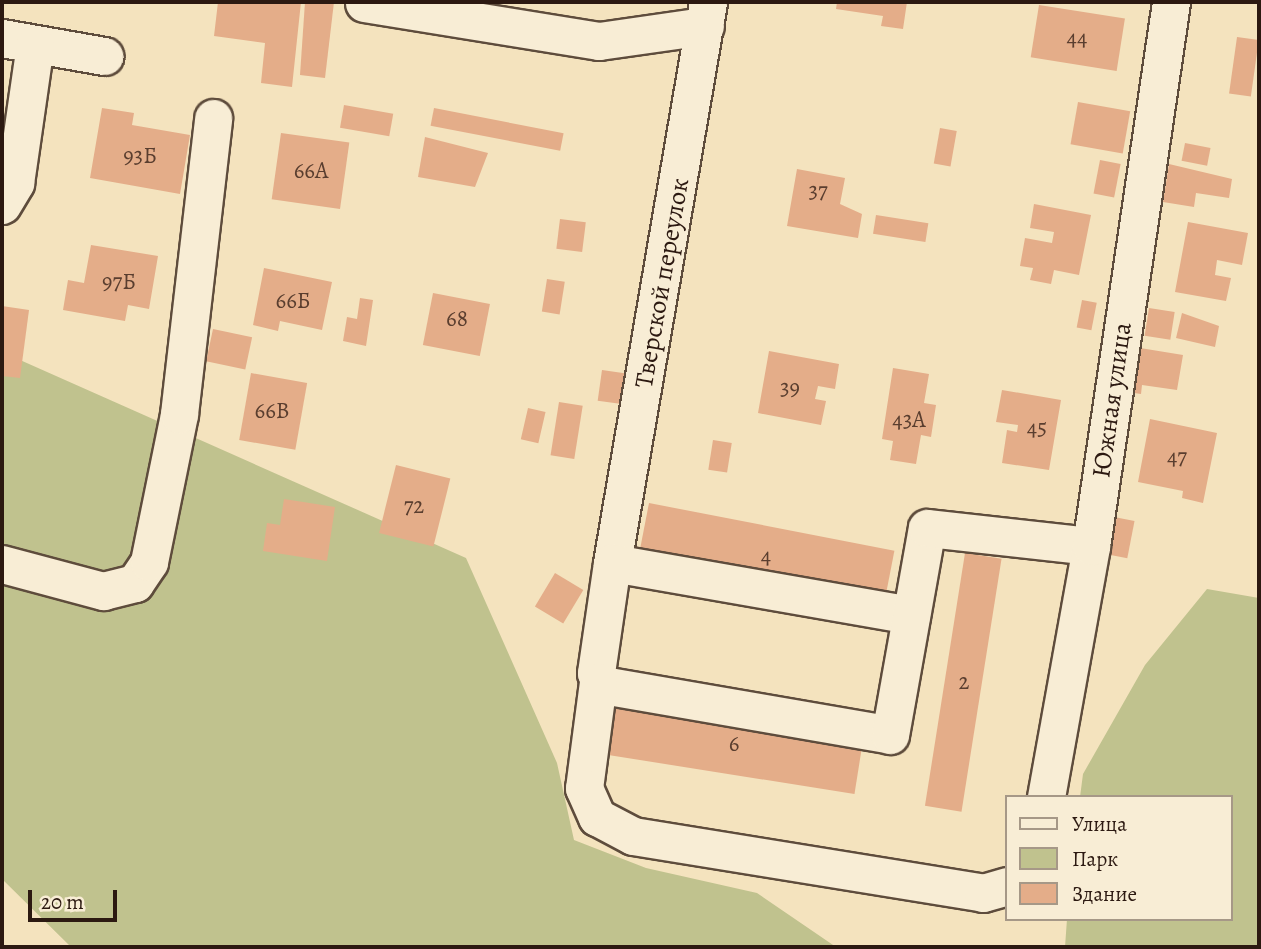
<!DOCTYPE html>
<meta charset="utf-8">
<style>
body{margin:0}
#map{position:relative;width:1261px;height:949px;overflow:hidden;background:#f4e3be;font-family:Alegreya,serif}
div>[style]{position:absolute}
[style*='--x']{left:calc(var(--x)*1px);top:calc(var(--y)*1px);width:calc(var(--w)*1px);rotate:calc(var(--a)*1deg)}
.green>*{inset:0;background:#c0c28e}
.building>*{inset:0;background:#e4ad89;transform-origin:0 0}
.roads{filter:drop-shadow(2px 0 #5e4c3c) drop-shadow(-2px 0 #5e4c3c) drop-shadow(0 2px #5e4c3c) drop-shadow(0 -2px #5e4c3c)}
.minor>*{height:37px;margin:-18.5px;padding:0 18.5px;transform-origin:18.5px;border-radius:18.5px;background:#f8edd5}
span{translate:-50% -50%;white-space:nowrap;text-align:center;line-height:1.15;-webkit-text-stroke:5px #f8edd5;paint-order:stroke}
.number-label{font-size:23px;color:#5a3e2f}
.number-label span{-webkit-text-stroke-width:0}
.street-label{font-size:26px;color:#2c1911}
.frame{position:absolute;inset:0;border:4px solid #2c1911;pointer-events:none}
.legend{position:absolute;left:1005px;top:795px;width:228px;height:126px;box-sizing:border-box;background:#f8edd5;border:2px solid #a69887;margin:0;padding:9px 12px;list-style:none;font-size:21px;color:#2c1911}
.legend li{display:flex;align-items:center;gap:14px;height:35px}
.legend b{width:35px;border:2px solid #a69887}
.scale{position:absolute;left:28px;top:890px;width:89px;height:32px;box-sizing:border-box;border:4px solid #2c1911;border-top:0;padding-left:9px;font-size:21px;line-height:24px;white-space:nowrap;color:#2c1911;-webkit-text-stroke:5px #f8edd5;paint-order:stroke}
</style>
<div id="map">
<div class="green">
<div style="clip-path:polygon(2px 352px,466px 558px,557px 763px,574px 840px,646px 868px,757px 893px,836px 947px,71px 947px,2px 879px)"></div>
<div style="clip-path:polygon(1207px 589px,1259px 598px,1259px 947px,1065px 947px,1067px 919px,1231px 919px,1231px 797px,1080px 797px,1083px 774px,1145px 665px)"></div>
</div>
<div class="building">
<div style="clip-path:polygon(218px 2px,301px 2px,292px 87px,261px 83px,265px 43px,214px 36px)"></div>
<div style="clip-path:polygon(305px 2px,334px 2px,325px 78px,300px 75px)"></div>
<div style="clip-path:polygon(837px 2px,907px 2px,903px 29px,881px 26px,883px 16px,836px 9px)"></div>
<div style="left:1039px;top:5px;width:87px;height:53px;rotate:9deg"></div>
<div style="left:1237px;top:37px;width:22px;height:57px;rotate:8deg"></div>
<div style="left:1078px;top:102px;width:53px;height:43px;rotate:10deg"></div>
<div style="left:344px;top:105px;width:50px;height:23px;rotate:10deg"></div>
<div style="clip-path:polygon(102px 108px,134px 113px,132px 125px,190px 135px,180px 194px,90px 178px)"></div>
<div style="left:434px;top:108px;width:132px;height:18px;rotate:11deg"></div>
<div style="left:940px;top:128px;width:17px;height:36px;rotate:10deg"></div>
<div style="left:281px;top:133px;width:69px;height:67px;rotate:8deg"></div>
<div style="clip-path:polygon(425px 137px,488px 153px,475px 187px,418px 177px)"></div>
<div style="left:1185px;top:143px;width:26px;height:18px;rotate:11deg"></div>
<div style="left:1100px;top:160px;width:21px;height:34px;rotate:11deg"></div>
<div style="clip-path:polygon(1169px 164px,1232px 179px,1229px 198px,1196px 193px,1194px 207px,1163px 202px)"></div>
<div style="clip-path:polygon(797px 169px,845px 178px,840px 204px,862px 214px,858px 238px,787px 226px)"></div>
<div style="clip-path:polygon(1034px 204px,1091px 215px,1079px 275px,1054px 270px,1051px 284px,1030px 280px,1033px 268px,1020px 266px,1025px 238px,1052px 243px,1054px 232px,1030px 228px)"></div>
<div style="left:876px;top:215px;width:53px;height:19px;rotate:9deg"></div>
<div style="left:560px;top:219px;width:26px;height:30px;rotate:7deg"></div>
<div style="clip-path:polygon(1188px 222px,1248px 233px,1242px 265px,1217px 260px,1215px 275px,1231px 278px,1226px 301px,1175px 292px)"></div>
<div style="clip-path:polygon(91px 245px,158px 256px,149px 309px,128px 305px,125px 321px,63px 310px,68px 280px,84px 283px)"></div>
<div style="clip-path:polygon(264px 268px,332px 282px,322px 330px,280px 321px,278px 331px,253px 325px)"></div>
<div style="left:547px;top:279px;width:18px;height:33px;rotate:9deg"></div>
<div style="left:433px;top:293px;width:58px;height:53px;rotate:11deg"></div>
<div style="clip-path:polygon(360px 298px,373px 300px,366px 346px,343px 341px,347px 317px,357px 319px)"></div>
<div style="left:1082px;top:300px;width:15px;height:28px;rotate:11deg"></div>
<div style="clip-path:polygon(2px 306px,29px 310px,20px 378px,2px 376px)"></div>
<div style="left:1149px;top:308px;width:26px;height:28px;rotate:9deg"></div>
<div style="clip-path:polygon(1182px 313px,1219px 326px,1215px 347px,1176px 338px)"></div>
<div style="left:213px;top:329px;width:40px;height:33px;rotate:12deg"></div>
<div style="clip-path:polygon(1134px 347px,1183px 355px,1177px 390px,1142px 385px,1141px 394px,1127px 392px)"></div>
<div style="clip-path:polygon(769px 351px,839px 364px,835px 389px,818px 386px,815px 399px,826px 401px,821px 425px,758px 413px)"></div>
<div style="clip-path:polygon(893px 368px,929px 374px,924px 403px,936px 405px,931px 437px,921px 435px,916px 464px,890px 460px,893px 441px,882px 439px)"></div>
<div style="left:602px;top:370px;width:28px;height:31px;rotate:8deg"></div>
<div style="left:251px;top:373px;width:57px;height:68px;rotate:10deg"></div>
<div style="clip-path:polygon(1002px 390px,1061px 400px,1049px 470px,1002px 463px,1007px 430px,1017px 432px,1018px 425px,996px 422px)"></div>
<div style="left:559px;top:402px;width:24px;height:54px;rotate:9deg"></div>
<div style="left:528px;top:408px;width:18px;height:32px;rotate:13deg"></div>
<div style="clip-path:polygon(1150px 419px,1217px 433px,1203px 503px,1182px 498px,1183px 491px,1138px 482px)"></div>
<div style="left:713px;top:440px;width:19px;height:30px;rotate:9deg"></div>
<div style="left:396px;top:465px;width:56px;height:70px;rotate:14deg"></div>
<div style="clip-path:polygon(284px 499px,335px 507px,327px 561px,263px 551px,267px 523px,280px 525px)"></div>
<div style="left:649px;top:503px;width:250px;height:60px;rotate:11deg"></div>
<div style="left:1109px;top:516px;width:26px;height:38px;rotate:11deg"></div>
<div style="left:965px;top:553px;width:37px;height:256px;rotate:9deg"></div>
<div style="left:555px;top:573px;width:33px;height:39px;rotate:31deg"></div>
<div style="left:613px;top:695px;width:254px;height:60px;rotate:9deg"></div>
</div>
<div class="roads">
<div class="minor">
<div style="--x:364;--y:3;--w:238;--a:9.2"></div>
<div style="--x:599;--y:41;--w:107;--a:-8.1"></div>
<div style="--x:2;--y:38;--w:104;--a:10"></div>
<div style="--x:2;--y:205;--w:26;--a:-59"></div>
<div style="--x:15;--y:183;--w:140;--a:-81.8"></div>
<div style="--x:612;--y:563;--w:569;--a:-80.29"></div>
<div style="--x:2;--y:564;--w:105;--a:15"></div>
<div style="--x:103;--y:591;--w:33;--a:-14"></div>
<div style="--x:135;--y:583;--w:25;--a:-56"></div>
<div style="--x:149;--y:562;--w:151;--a:-78.5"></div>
<div style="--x:179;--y:414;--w:298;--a:-83.4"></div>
<div style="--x:911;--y:615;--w:303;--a:-170.1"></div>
<div style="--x:612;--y:563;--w:111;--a:98.3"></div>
<div style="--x:596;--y:673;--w:13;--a:63"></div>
<div style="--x:602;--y:685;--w:292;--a:9.8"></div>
<div style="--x:890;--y:735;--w:210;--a:-79.9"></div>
<div style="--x:927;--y:528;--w:165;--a:6.3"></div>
<div style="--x:598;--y:682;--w:107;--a:97.5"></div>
<div style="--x:584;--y:788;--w:32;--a:66"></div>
<div style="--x:597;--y:817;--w:41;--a:27.8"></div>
<div style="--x:633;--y:836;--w:355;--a:9.2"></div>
<div style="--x:983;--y:893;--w:25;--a:-16"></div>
<div style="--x:1046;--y:797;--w:255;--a:-79.8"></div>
<div style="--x:1091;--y:546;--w:550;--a:-81.63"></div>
</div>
</div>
<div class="number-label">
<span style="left:1077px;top:38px">44</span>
<span style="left:140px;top:156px">93Б</span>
<span style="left:311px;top:171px">66А</span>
<span style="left:818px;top:191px">37</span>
<span style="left:119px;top:282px">97Б</span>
<span style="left:293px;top:301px">66Б</span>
<span style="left:457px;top:319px">68</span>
<span style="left:790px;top:388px">39</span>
<span style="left:272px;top:411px">66В</span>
<span style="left:909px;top:420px">43А</span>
<span style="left:1037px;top:428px">45</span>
<span style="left:1177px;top:457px">47</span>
<span style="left:414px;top:506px">72</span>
<span style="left:766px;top:556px">4</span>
<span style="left:964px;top:682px">2</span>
<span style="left:734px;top:744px">6</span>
</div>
<div class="street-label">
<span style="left:662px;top:283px;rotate:-80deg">Тверской переулок</span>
<span style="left:1112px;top:400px;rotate:-82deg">Южная улица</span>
</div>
<div class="frame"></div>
<ul class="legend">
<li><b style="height:9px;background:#f8edd5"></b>Улица</li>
<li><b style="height:19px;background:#c0c28e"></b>Парк</li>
<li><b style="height:19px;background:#e4ad89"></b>Здание</li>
</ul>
<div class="scale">20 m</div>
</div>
